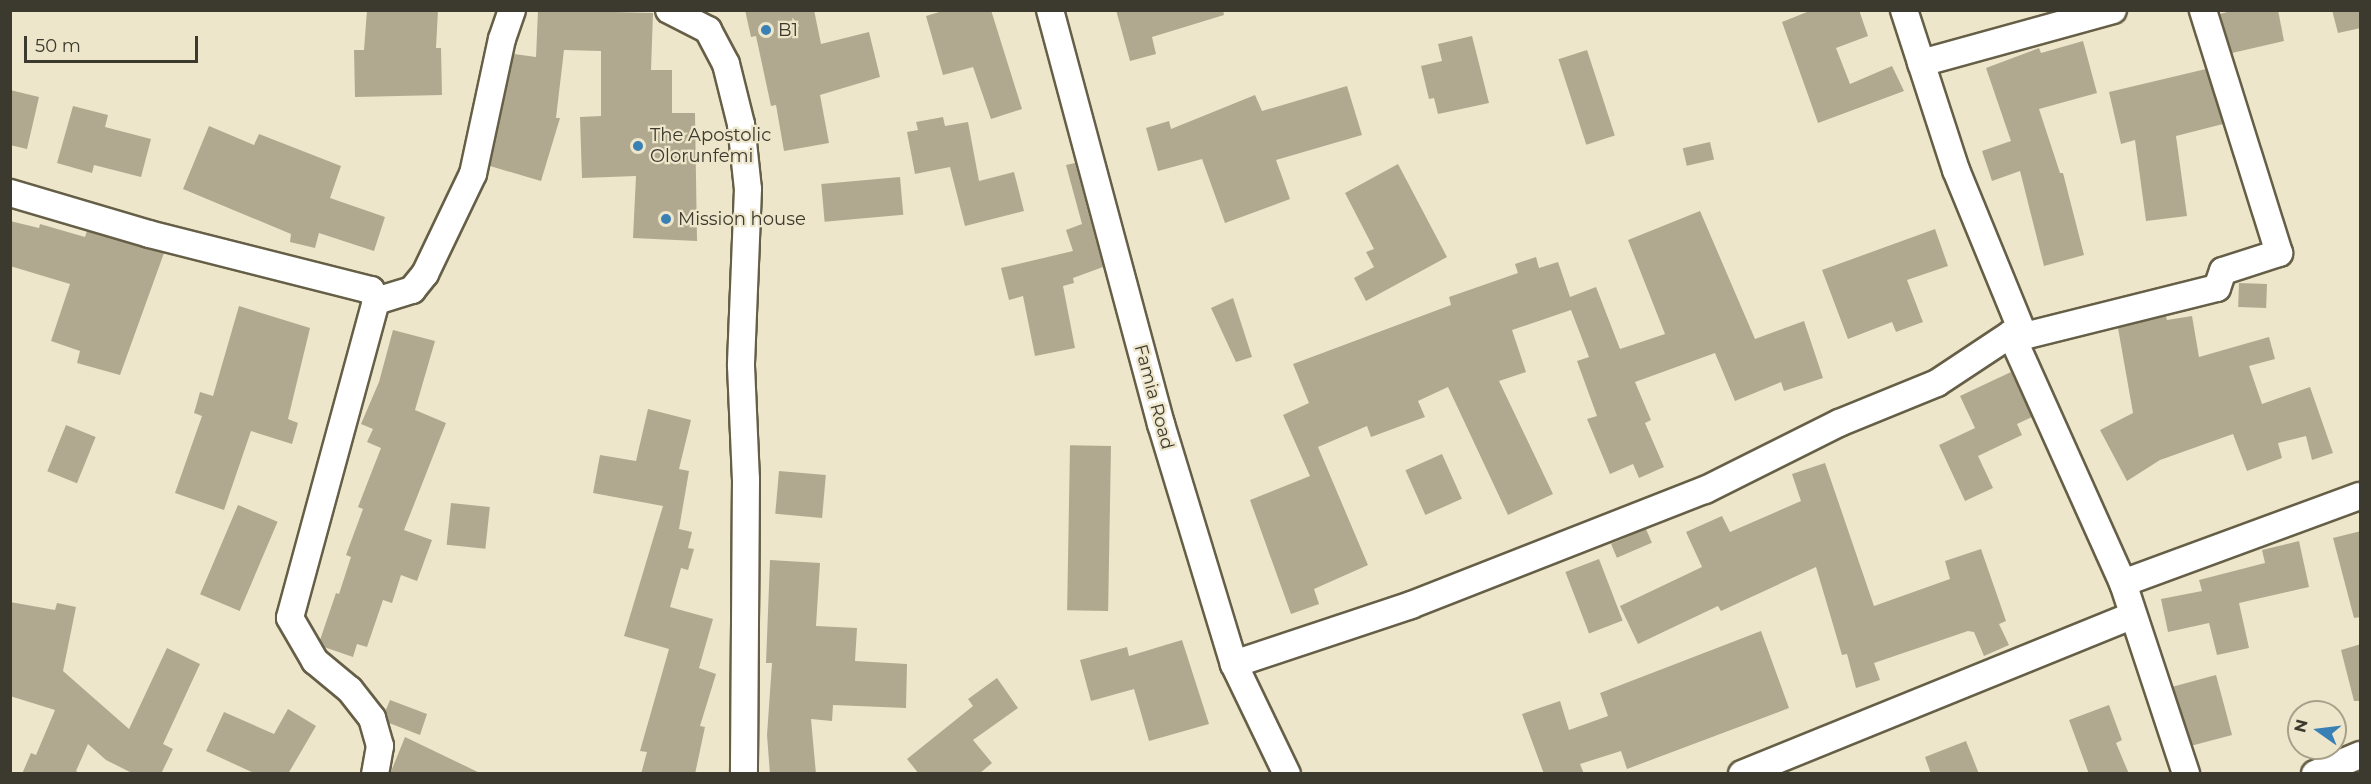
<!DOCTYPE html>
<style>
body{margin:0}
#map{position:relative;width:2371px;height:784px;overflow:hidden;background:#eee6cb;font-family:Montserrat,sans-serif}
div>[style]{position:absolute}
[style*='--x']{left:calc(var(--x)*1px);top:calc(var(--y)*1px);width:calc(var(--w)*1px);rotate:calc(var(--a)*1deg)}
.building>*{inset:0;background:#b1a98f;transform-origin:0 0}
.roads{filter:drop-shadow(2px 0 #665f47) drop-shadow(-2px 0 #665f47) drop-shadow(0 2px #665f47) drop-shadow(0 -2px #665f47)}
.minor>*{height:26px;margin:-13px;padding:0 13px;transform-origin:13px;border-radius:13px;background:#fff}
.dots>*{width:16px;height:16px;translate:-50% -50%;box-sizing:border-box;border:3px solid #eee6cb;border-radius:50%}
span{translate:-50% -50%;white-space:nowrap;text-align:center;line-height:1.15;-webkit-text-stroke:4.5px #eee6cb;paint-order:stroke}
.poi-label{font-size:18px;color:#3c392e}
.left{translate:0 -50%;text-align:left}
.street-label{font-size:18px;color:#3c392e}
.frame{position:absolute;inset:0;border:12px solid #3c392e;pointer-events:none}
.north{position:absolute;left:2287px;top:700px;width:60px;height:60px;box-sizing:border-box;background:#eee6cb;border:2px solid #a7a18c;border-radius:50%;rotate:284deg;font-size:16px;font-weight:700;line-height:24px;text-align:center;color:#3c392e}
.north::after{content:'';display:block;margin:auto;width:21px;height:27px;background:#3980b5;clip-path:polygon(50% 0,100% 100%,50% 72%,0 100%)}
.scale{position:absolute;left:24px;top:36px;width:174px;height:27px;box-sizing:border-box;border:3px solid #3c392e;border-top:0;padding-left:8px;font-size:18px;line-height:21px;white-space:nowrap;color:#3c392e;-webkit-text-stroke:4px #eee6cb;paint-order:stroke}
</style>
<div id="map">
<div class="building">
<div style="clip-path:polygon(367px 10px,438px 10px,436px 48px,441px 48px,442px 95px,355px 97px,354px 50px,364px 50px)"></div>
<div style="clip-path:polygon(538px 10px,653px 13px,651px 70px,672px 70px,672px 113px,695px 113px,697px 241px,633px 238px,636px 176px,582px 178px,580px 117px,601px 116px,601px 51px,564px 50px,556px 118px,560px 118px,541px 181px,490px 166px,514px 54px,536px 57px)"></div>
<div style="clip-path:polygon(745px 10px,814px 10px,821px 44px,869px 32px,880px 77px,820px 95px,829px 143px,784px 151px,776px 105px,771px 106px,756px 36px,751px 37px)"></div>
<div style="clip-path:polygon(946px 10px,991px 10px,1022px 109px,991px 119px,973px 67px,943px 75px,926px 16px)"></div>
<div style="clip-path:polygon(1116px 10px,1223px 10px,1224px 15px,1152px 37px,1156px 54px,1130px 61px)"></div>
<div style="clip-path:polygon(1812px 10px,1859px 10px,1868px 36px,1836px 48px,1850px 84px,1892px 66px,1904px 91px,1818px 123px,1782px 22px)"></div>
<div style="clip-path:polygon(2235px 10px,2278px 10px,2284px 41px,2232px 53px,2220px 14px)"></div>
<div style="clip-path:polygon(2332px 10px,2361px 10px,2361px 28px,2338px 33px)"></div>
<div style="clip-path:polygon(1472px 36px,1489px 103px,1438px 114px,1434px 98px,1429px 99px,1421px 66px,1442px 61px,1438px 44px)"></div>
<div style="clip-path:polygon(2083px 41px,2097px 93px,2039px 109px,2060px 173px,2063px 173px,2084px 255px,2044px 266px,2020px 171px,1992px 181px,1982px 151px,2011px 141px,1986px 68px,2039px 48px,2041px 53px)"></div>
<div style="left:1587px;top:50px;width:90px;height:30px;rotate:72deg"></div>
<div style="clip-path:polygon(2206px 69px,2223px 124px,2176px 136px,2187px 216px,2146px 221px,2135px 140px,2121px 144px,2109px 92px)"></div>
<div style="clip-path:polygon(1347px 86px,1362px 135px,1276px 160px,1290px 199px,1225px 223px,1202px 159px,1158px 171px,1146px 128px,1169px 121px,1171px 129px,1255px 95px,1262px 111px)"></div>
<div style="clip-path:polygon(10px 90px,39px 97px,27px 149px,10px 145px)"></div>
<div style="clip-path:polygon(73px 106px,108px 115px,105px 127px,151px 139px,141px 177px,94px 165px,92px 173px,57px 163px)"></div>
<div style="clip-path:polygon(943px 117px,945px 126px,968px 122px,979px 181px,1014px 172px,1024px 211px,965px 226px,950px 167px,915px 174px,907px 132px,918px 130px,916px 122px)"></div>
<div style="clip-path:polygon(209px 126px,254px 145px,259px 134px,341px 166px,330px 198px,385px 217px,374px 251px,319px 233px,315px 248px,290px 242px,291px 234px,183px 189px)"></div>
<div style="left:1710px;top:142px;width:18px;height:28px;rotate:77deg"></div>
<div style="clip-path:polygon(1075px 163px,1103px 267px,1073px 278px,1074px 283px,1063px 286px,1075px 348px,1035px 356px,1023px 296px,1009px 300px,1001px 268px,1073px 251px,1066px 230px,1082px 224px,1066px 165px)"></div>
<div style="clip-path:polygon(1398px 164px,1447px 257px,1366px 301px,1354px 278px,1374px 267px,1366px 252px,1374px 249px,1345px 193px)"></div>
<div style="left:900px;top:177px;width:38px;height:79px;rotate:85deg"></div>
<div style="clip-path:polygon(1700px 211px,1755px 339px,1804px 321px,1823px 378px,1784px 391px,1781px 382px,1735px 401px,1715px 353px,1635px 382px,1651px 420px,1645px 423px,1664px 467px,1639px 478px,1633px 464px,1610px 474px,1587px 419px,1597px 416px,1577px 361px,1589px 357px,1571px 310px,1512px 330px,1526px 372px,1499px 381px,1553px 494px,1508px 515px,1448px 387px,1418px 401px,1425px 417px,1371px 437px,1367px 426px,1318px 447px,1368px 565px,1314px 589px,1319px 604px,1291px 614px,1250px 500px,1310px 476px,1283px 415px,1309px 403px,1293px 364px,1451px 305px,1449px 297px,1518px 273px,1515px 264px,1536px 257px,1539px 268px,1558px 262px,1570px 297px,1596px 287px,1620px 349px,1665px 334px,1628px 240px)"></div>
<div style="clip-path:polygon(10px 221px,39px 228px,40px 224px,85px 237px,87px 231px,164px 253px,120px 375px,77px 363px,80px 351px,51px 341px,70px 284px,10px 266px)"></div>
<div style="clip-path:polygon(1935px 229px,1948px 266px,1907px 280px,1923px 322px,1896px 332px,1892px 322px,1848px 339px,1822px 270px)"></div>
<div style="left:2239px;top:283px;width:28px;height:24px;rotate:2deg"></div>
<div style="clip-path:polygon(1233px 298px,1252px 357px,1236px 362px,1211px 308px)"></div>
<div style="clip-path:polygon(239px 306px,310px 328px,288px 419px,298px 423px,292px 444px,251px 431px,224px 510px,175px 493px,202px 416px,194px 413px,200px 392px,213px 396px)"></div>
<div style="clip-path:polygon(2166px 316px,2167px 320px,2192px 316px,2199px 357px,2269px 337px,2275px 359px,2249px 366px,2262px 404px,2310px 387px,2333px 453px,2312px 460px,2306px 436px,2278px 443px,2282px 458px,2247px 471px,2233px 434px,2160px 460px,2127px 481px,2100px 430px,2133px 413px,2118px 328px)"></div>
<div style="clip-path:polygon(393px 330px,435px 341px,415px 410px,446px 423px,404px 530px,432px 540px,417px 581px,401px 575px,392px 603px,383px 600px,367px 647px,357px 644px,353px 657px,324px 647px,320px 640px,336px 593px,339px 594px,351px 557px,346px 555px,363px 509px,358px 507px,381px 448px,367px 442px,373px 429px,361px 424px,379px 382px)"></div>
<div style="clip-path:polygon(2011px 372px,2032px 417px,2017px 424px,2022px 435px,1978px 456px,1993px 488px,1965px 501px,1939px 445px,1975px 428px,1960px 396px)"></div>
<div style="clip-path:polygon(648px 409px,691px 420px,679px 469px,689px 471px,679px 529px,692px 532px,688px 548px,694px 549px,688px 570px,681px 568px,670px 607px,713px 619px,699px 668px,716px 674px,700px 726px,705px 727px,695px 774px,641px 774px,647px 752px,640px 751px,669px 649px,624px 636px,663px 506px,593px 493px,600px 455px,636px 461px)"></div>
<div style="left:66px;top:425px;width:32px;height:50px;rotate:22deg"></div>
<div style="left:1111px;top:446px;width:165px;height:41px;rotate:91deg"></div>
<div style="left:1442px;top:454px;width:49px;height:40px;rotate:66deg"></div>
<div style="clip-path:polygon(1825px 463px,1874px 606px,1950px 579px,1945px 561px,1981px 549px,2006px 621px,1999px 624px,2009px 645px,1984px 656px,1974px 632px,1968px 631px,1874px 663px,1880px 680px,1856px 688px,1847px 654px,1842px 655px,1816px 567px,1721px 611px,1718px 606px,1638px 644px,1620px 606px,1702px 567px,1686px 532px,1722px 516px,1730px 532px,1801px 501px,1792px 474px)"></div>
<div style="left:779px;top:471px;width:47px;height:43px;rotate:5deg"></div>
<div style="left:451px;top:503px;width:39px;height:42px;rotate:6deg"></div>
<div style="left:238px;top:505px;width:43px;height:97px;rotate:23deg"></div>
<div style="left:1646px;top:529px;width:15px;height:38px;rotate:67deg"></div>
<div style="clip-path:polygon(2361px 531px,2361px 617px,2354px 618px,2333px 538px)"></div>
<div style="clip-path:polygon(2299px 541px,2309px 587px,2239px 603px,2249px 648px,2217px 655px,2209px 623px,2168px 632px,2161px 599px,2202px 591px,2199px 580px,2265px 563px,2262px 550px)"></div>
<div style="left:1599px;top:559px;width:66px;height:36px;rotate:69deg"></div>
<div style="clip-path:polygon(770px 560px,820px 563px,816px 626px,857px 628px,855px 661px,907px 664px,906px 708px,833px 705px,832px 721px,811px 719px,816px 774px,770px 774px,767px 735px,772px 663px,766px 663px)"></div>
<div style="clip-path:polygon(10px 602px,55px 610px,57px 603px,76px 607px,63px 671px,129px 729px,167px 648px,200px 664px,163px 744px,173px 749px,161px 774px,134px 774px,106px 760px,88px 744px,76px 771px,81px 774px,22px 774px,31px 753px,36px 755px,55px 710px,10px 696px)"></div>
<div style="clip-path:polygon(1761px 631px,1789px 708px,1627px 769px,1621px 751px,1580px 764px,1584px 774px,1544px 774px,1522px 714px,1560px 701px,1569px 730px,1608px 716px,1600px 693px)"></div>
<div style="clip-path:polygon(1182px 640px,1209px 724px,1149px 741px,1134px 689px,1091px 701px,1080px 660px,1127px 647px,1129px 656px)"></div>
<div style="clip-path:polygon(2361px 644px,2361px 701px,2354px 701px,2341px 650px)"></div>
<div style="left:2216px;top:675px;width:62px;height:44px;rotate:75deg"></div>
<div style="clip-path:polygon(997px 678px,1018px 708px,973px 740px,992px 763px,979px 774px,919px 774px,907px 759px,973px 706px,968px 699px)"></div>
<div style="clip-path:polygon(390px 700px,427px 714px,420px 735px,389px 723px,385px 712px)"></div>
<div style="clip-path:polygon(2109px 705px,2122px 740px,2116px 743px,2129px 774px,2089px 774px,2069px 720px)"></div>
<div style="clip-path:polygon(288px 709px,316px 726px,288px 774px,256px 774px,206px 751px,224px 712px,274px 734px)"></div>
<div style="clip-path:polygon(405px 737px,482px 774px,390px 774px)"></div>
<div style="clip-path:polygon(1966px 741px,1979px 774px,1931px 774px,1925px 757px)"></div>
</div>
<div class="roads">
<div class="minor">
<div style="--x:669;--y:10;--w:44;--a:27.1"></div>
<div style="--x:708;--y:30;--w:38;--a:62"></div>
<div style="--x:726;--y:64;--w:62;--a:76"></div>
<div style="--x:741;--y:124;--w:65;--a:83.9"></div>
<div style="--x:748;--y:189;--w:177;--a:92.3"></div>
<div style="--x:741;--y:366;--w:113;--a:87.5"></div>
<div style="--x:746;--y:479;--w:295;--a:90.4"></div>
<div style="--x:1050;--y:10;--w:429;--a:75"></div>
<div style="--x:1161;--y:424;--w:251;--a:73.1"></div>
<div style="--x:1234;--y:664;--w:122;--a:64.3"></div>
<div style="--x:1904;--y:10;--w:168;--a:72"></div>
<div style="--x:1956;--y:170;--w:179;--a:67.7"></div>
<div style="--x:2024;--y:336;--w:13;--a:-171"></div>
<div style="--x:2011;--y:334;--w:273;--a:65.8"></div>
<div style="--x:2123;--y:583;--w:201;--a:71.7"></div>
<div style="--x:1921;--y:63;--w:199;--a:-15.4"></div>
<div style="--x:10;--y:193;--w:145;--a:16.4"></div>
<div style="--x:149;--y:234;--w:229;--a:14.2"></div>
<div style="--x:371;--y:290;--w:12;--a:66"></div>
<div style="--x:376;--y:301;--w:328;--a:105.2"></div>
<div style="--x:290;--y:618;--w:50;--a:59.8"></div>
<div style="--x:315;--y:661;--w:45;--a:39.6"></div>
<div style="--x:350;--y:690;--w:36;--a:52"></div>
<div style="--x:372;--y:718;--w:29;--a:74"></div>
<div style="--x:380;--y:746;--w:28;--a:100"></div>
<div style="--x:376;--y:301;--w:38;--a:-17"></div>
<div style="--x:412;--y:290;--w:21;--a:-51"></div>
<div style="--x:425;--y:274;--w:111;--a:-64.4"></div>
<div style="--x:473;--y:174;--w:138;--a:-77.9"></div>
<div style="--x:502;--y:39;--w:31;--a:-71"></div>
<div style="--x:2024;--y:336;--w:199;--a:-14"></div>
<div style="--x:2217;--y:288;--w:18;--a:-71"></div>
<div style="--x:2223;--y:271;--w:59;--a:-17.8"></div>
<div style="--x:2279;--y:253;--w:255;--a:-107.4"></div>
<div style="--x:2123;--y:583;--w:252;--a:-20.2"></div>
<div style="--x:1234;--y:664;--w:187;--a:-18.4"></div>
<div style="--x:1411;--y:605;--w:316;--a:-21.4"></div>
<div style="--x:1705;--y:490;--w:150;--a:-26.6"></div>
<div style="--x:1839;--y:423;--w:106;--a:-22.2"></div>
<div style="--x:1937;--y:383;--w:89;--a:-33.5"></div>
<div style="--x:1742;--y:774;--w:421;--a:-22.1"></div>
<div style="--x:2315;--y:774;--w:49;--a:-22.9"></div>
</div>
</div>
<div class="dots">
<div style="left:766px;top:30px;background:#3980b5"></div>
<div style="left:638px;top:146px;background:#3980b5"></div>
<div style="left:666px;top:219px;background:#3980b5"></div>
</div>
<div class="poi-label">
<span class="left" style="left:778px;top:30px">B1</span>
<span class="left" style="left:650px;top:146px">The Apostolic<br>Olorunfemi</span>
<span class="left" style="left:678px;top:219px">Mission house</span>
</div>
<div class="street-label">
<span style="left:1154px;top:397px;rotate:75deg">Famia Road</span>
</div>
<div class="frame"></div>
<div class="north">N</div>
<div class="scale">50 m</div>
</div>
